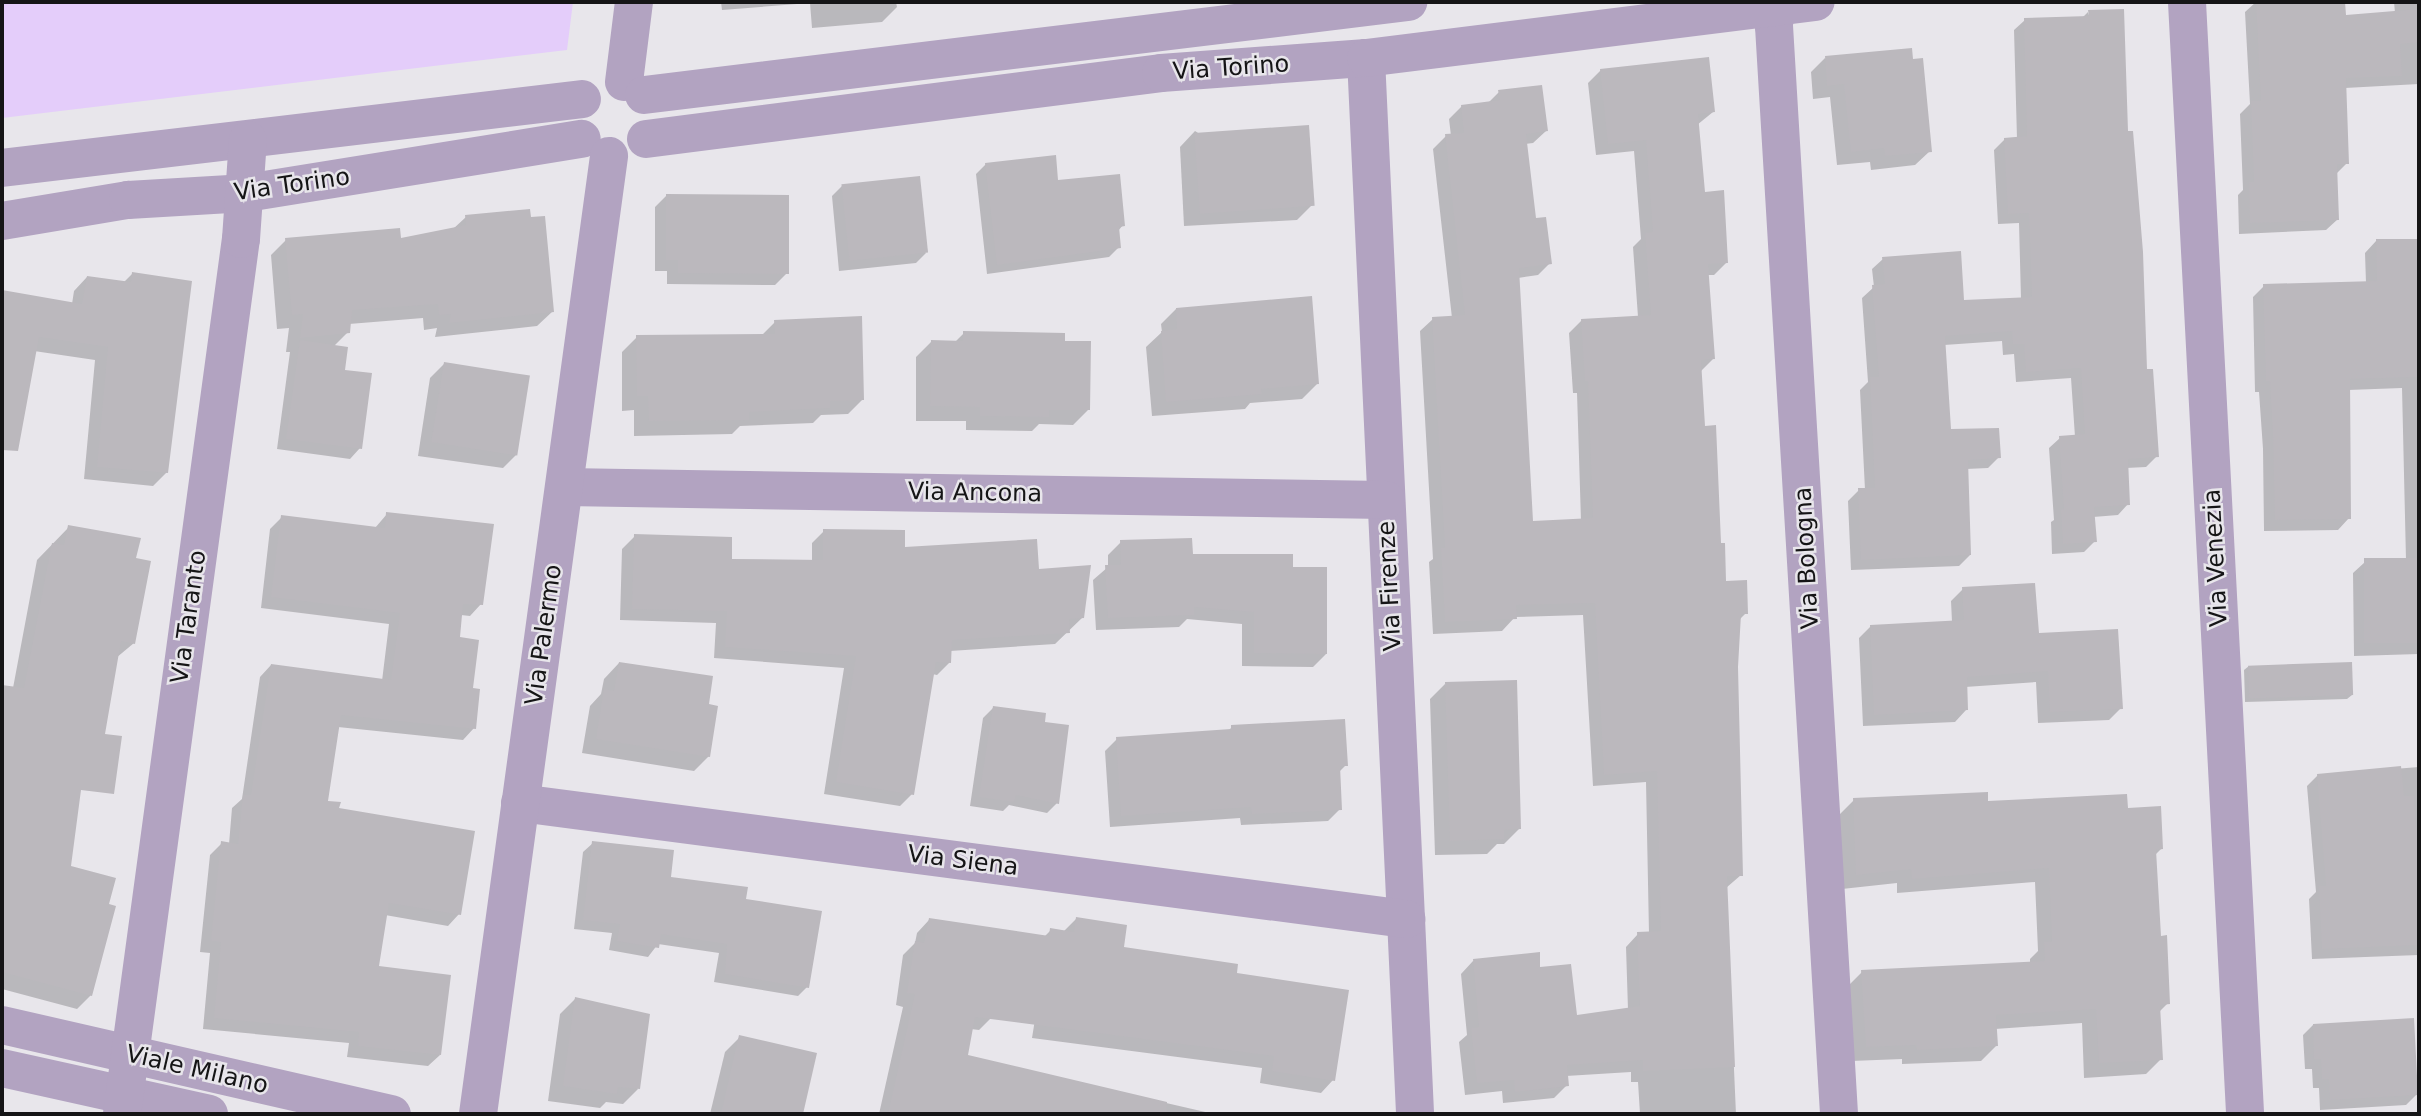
<!DOCTYPE html>
<style>
body{margin:0}
#map{position:relative;width:2421px;height:1116px;overflow:hidden;background:#e8e6eb;font-family:"DejaVu Sans",sans-serif}
div>[style]{position:absolute}
[style*='--x']{left:calc(var(--x)*1px);top:calc(var(--y)*1px);width:calc(var(--w)*1px);rotate:calc(var(--a)*1deg)}
.green>*{inset:0;background:#e4cdfa}
.shadow>*{inset:0;background:#0003}
.building>*{inset:0;background:#bbb8bd;transform-origin:0 0}
.minor>*{height:38px;margin:-19px;padding:0 19px;transform-origin:19px;border-radius:19px;background:#b2a3c1}
span{translate:-50% -50%;white-space:nowrap;text-align:center;line-height:1.15;-webkit-text-stroke:5px #e8e6eb;paint-order:stroke}
.street-label{font-size:24px;color:#151516}
.frame{position:absolute;inset:0;border:4px solid #151516;pointer-events:none}
</style>
<div id="map">
<div class="green">
<div style="clip-path:polygon(2px 2px,573px 2px,567px 50px,2px 118px)"></div>
</div>
<div class="shadow">
<div style="clip-path:polygon(721px 2px,896px 2px,897px 7px,882px 22px,812px 28px,810px 3px,722px 10px)"></div>
<div style="clip-path:polygon(2256px 2px,2343px 2px,2344px 17px,2395px 13px,2394px 2px,2419px 2px,2419px 84px,2345px 88px,2347px 163px,2336px 174px,2338px 219px,2326px 230px,2239px 234px,2238px 195px,2243px 190px,2240px 114px,2250px 104px,2245px 12px)"></div>
<div style="clip-path:polygon(2088px 12px,2126px 133px,2145px 371px,2157px 456px,2146px 467px,2126px 468px,2128px 504px,2118px 515px,2093px 517px,2095px 541px,2084px 552px,2052px 554px,2051px 522px,2054px 520px,2049px 448px,2060px 438px,2075px 437px,2071px 378px,2016px 382px,2014px 354px,2003px 355px,2002px 341px,1944px 345px,1949px 431px,1999px 457px,1988px 468px,1966px 469px,1970px 555px,1959px 566px,1851px 570px,1848px 501px,1859px 490px,1865px 490px,1860px 390px,1868px 382px,1862px 298px,1874px 287px,1872px 269px,1883px 259px,1963px 302px,2021px 299px,2019px 223px,1998px 224px,1994px 150px,2005px 139px,2017px 139px,2014px 30px,2025px 20px,2082px 18px)"></div>
<div style="clip-path:polygon(1825px 58px,1930px 151px,1915px 165px,1871px 170px,1870px 162px,1837px 165px,1830px 97px,1813px 99px,1811px 72px)"></div>
<div style="clip-path:polygon(1601px 70px,1713px 112px,1697px 125px,1703px 193px,1727px 262px,1714px 275px,1707px 275px,1713px 359px,1700px 372px,1703px 428px,1724px 583px,1746px 613px,1739px 620px,1736px 667px,1741px 875px,1726px 888px,1736px 1114px,1640px 1114px,1638px 1082px,1631px 1082px,1631px 1072px,1566px 1076px,1567px 1085px,1554px 1098px,1503px 1103px,1502px 1091px,1465px 1095px,1459px 1042px,1467px 1035px,1461px 974px,1473px 961px,1539px 969px,1575px 1017px,1628px 1010px,1626px 947px,1638px 934px,1649px 934px,1646px 782px,1593px 786px,1583px 615px,1515px 617px,1502px 631px,1433px 634px,1429px 562px,1433px 559px,1420px 331px,1433px 319px,1452px 318px,1433px 149px,1446px 136px,1451px 136px,1449px 119px,1462px 106px,1488px 103px,1499px 92px,1546px 131px,1533px 143px,1525px 144px,1535px 220px,1550px 263px,1538px 275px,1518px 278px,1531px 523px,1581px 521px,1577px 393px,1573px 393px,1569px 333px,1582px 320px,1638px 317px,1633px 247px,1641px 239px,1634px 151px,1596px 155px,1588px 83px)"></div>
<div style="clip-path:polygon(1195px 131px,1312px 205px,1297px 220px,1184px 226px,1180px 147px)"></div>
<div style="clip-path:polygon(986px 164px,1057px 182px,1123px 225px,1118px 231px,1119px 247px,1109px 257px,987px 274px,976px 174px)"></div>
<div style="clip-path:polygon(842px 186px,926px 253px,916px 263px,839px 271px,832px 196px)"></div>
<div style="clip-path:polygon(667px 195px,787px 273px,775px 285px,667px 284px,667px 271px,655px 271px,655px 207px)"></div>
<div style="clip-path:polygon(466px 217px,553px 311px,537px 326px,435px 337px,437px 328px,424px 330px,423px 318px,349px 324px,348px 332px,333px 347px,360px 448px,350px 459px,277px 449px,290px 352px,286px 352px,289px 328px,277px 329px,271px 255px,286px 240px,400px 240px,453px 229px)"></div>
<div style="clip-path:polygon(2419px 239px,2419px 654px,2354px 656px,2353px 573px,2365px 562px,2406px 560px,2402px 388px,2348px 390px,2349px 518px,2338px 530px,2264px 531px,2263px 449px,2259px 392px,2255px 392px,2253px 297px,2264px 286px,2366px 283px,2365px 253px,2376px 241px)"></div>
<div style="clip-path:polygon(133px 273px,167px 472px,153px 486px,84px 479px,95px 360px,34px 351px,13px 411px,2px 409px,2px 292px,72px 304px,74px 291px,87px 277px,123px 283px)"></div>
<div style="clip-path:polygon(1176px 309px,1317px 384px,1302px 399px,1250px 403px,1245px 409px,1152px 416px,1146px 347px,1162px 332px,1161px 324px)"></div>
<div style="clip-path:polygon(775px 322px,863px 399px,848px 414px,821px 415px,813px 423px,740px 426px,732px 434px,634px 436px,634px 410px,622px 411px,622px 352px,637px 337px,761px 336px)"></div>
<div style="clip-path:polygon(964px 333px,1063px 343px,1088px 410px,1073px 425px,1039px 424px,1032px 431px,966px 430px,966px 421px,916px 421px,916px 357px,931px 342px,955px 342px)"></div>
<div style="clip-path:polygon(444px 364px,517px 454px,503px 468px,418px 456px,430px 378px)"></div>
<div style="clip-path:polygon(387px 514px,481px 604px,470px 616px,461px 615px,459px 639px,471px 690px,474px 728px,463px 740px,338px 727px,326px 803px,459px 914px,448px 926px,385px 915px,377px 968px,440px 1055px,428px 1066px,347px 1057px,349px 1043px,203px 1029px,210px 953px,200px 952px,210px 855px,222px 843px,229px 844px,232px 808px,242px 799px,260px 677px,271px 665px,382px 681px,389px 624px,261px 608px,270px 529px,282px 517px,375px 528px)"></div>
<div style="clip-path:polygon(69px 527px,134px 559px,134px 643px,116px 658px,86px 761px,2px 731px,2px 686px,13px 688px,37px 560px)"></div>
<div style="clip-path:polygon(824px 531px,903px 548px,1037px 570px,1082px 618px,1055px 644px,950px 651px,950px 662px,937px 675px,932px 674px,912px 794px,900px 806px,824px 794px,844px 668px,714px 658px,716px 623px,620px 620px,622px 549px,635px 536px,730px 560px,812px 562px,812px 543px)"></div>
<div style="clip-path:polygon(1121px 542px,1191px 556px,1291px 569px,1326px 654px,1313px 667px,1242px 666px,1242px 624px,1187px 619px,1179px 627px,1096px 630px,1093px 580px,1108px 567px,1108px 555px)"></div>
<div style="clip-path:polygon(1963px 589px,2037px 635px,2121px 708px,2109px 720px,2038px 723px,2036px 682px,1965px 687px,1966px 710px,1955px 722px,1863px 726px,1859px 638px,1871px 626px,1952px 622px,1951px 601px)"></div>
<div style="clip-path:polygon(619px 663px,707px 706px,709px 756px,694px 771px,582px 753px,590px 706px,601px 694px,604px 679px)"></div>
<div style="clip-path:polygon(2249px 666px,2352px 695px,2347px 699px,2245px 702px,2244px 670px)"></div>
<div style="clip-path:polygon(1445px 684px,1520px 828px,1504px 844px,1497px 844px,1487px 854px,1435px 855px,1430px 699px)"></div>
<div style="clip-path:polygon(993px 708px,1043px 723px,1057px 803px,1047px 813px,1009px 805px,1003px 811px,970px 806px,983px 718px)"></div>
<div style="clip-path:polygon(1232px 727px,1346px 765px,1338px 773px,1340px 809px,1328px 821px,1241px 825px,1240px 818px,1110px 827px,1105px 751px,1117px 739px,1227px 732px)"></div>
<div style="clip-path:polygon(2419px 767px,2419px 955px,2312px 959px,2309px 899px,2316px 892px,2307px 786px,2318px 775px)"></div>
<div style="clip-path:polygon(2px 775px,78px 800px,69px 867px,91px 995px,77px 1009px,2px 989px)"></div>
<div style="clip-path:polygon(1854px 800px,2126px 809px,2161px 849px,2154px 856px,2159px 938px,2168px 1003px,2158px 1013px,2161px 1059px,2146px 1074px,2084px 1078px,2082px 1023px,1995px 1029px,1996px 1046px,1981px 1061px,1902px 1064px,1902px 1059px,1851px 1061px,1847px 987px,1862px 972px,2030px 963px,2030px 959px,2038px 951px,2035px 882px,1897px 893px,1897px 883px,1842px 889px,1839px 815px)"></div>
<div style="clip-path:polygon(593px 843px,669px 878px,744px 900px,807px 987px,798px 996px,714px 982px,719px 953px,658px 944px,648px 957px,609px 950px,612px 933px,574px 929px,583px 852px)"></div>
<div style="clip-path:polygon(1076px 919px,1122px 949px,1235px 975px,1333px 1080px,1321px 1093px,1260px 1083px,1262px 1068px,1032px 1038px,1038px 1001px,991px 1018px,979px 1030px,971px 1029px,966px 1056px,982px 1060px,970px 1114px,879px 1114px,903px 1007px,896px 1005px,903px 955px,915px 943px,917px 933px,929px 920px,1044px 937px,1051px 930px,1063px 932px)"></div>
<div style="clip-path:polygon(575px 999px,638px 1089px,623px 1104px,606px 1102px,600px 1108px,548px 1101px,560px 1014px)"></div>
<div style="clip-path:polygon(2313px 1025px,2416px 1095px,2406px 1105px,2320px 1110px,2319px 1088px,2313px 1088px,2312px 1069px,2305px 1069px,2303px 1035px)"></div>
<div style="clip-path:polygon(740px 1037px,815px 1054px,801px 1114px,710px 1114px,725px 1052px)"></div>
<div style="clip-path:polygon(1036px 1073px,1214px 1114px,1020px 1114px,1025px 1084px)"></div>
</div>
<div class="building">
<div style="clip-path:polygon(2256px 2px,2345px 2px,2346px 15px,2419px 9px,2419px 42px,2400px 44px,2402px 76px,2346px 78px,2349px 164px,2337px 164px,2339px 220px,2250px 223px,2249px 182px,2254px 182px,2251px 101px,2261px 101px)"></div>
<div style="clip-path:polygon(2124px 9px,2128px 131px,2133px 131px,2143px 252px,2147px 369px,2153px 369px,2159px 457px,2128px 459px,2130px 505px,2094px 507px,2097px 542px,2063px 544px,2061px 510px,2064px 509px,2059px 436px,2085px 434px,2081px 368px,2026px 372px,2024px 344px,2013px 344px,2012px 331px,1945px 336px,1951px 429px,1999px 428px,2001px 458px,1968px 460px,1971px 555px,1861px 560px,1858px 488px,1875px 488px,1870px 377px,1879px 377px,1872px 285px,1885px 284px,1882px 257px,1961px 251px,1964px 300px,2032px 297px,2029px 213px,2008px 214px,2004px 138px,2027px 136px,2024px 18px,2089px 16px,2088px 10px)"></div>
<div style="clip-path:polygon(1912px 48px,1913px 59px,1923px 58px,1932px 152px,1885px 156px,1884px 148px,1851px 152px,1844px 84px,1827px 86px,1825px 56px)"></div>
<div style="clip-path:polygon(1709px 57px,1715px 112px,1698px 114px,1705px 192px,1724px 190px,1728px 263px,1708px 264px,1715px 359px,1701px 360px,1705px 426px,1716px 425px,1721px 543px,1725px 543px,1726px 581px,1747px 580px,1748px 614px,1741px 614px,1738px 667px,1743px 876px,1727px 876px,1735px 1067px,1643px 1071px,1643px 1060px,1567px 1065px,1569px 1086px,1515px 1092px,1514px 1080px,1477px 1083px,1471px 1028px,1479px 1027px,1473px 959px,1540px 952px,1540px 967px,1571px 964px,1577px 1015px,1640px 1006px,1637px 932px,1661px 931px,1657px 771px,1604px 775px,1595px 603px,1516px 605px,1517px 619px,1445px 622px,1441px 548px,1445px 548px,1432px 317px,1465px 315px,1445px 134px,1464px 133px,1461px 105px,1500px 100px,1498px 90px,1542px 85px,1548px 131px,1526px 134px,1536px 218px,1546px 217px,1552px 264px,1519px 268px,1533px 521px,1593px 518px,1588px 381px,1585px 381px,1581px 319px,1651px 315px,1645px 233px,1653px 232px,1646px 140px,1608px 144px,1600px 69px)"></div>
<div style="left:1309px;top:125px;width:81px;height:115px;rotate:86deg"></div>
<div style="clip-path:polygon(1056px 155px,1058px 180px,1120px 174px,1125px 226px,1119px 227px,1121px 248px,997px 265px,985px 163px)"></div>
<div style="left:920px;top:176px;width:77px;height:79px;rotate:84deg"></div>
<div style="clip-path:polygon(666px 194px,789px 195px,789px 274px,678px 273px,678px 260px,666px 260px)"></div>
<div style="clip-path:polygon(530px 209px,531px 217px,545px 216px,554px 312px,449px 323px,451px 314px,439px 315px,438px 304px,352px 310px,350px 333px,300px 338px,303px 314px,292px 315px,285px 238px,400px 228px,401px 238px,466px 225px,465px 215px)"></div>
<div style="clip-path:polygon(2376px 239px,2419px 239px,2419px 377px,2350px 379px,2351px 519px,2275px 520px,2273px 436px,2270px 381px,2266px 381px,2263px 284px,2377px 281px)"></div>
<div style="clip-path:polygon(132px 272px,192px 281px,168px 473px,97px 467px,108px 347px,39px 337px,18px 451px,2px 450px,2px 290px,82px 304px,87px 276px,131px 282px)"></div>
<div style="clip-path:polygon(1312px 296px,1319px 384px,1261px 389px,1262px 394px,1166px 402px,1161px 331px,1177px 329px,1176px 308px)"></div>
<div style="clip-path:polygon(862px 316px,864px 400px,830px 401px,830px 408px,749px 412px,749px 420px,649px 421px,648px 396px,637px 396px,636px 335px,775px 334px,774px 320px)"></div>
<div style="clip-path:polygon(963px 331px,1065px 333px,1065px 341px,1091px 341px,1090px 410px,1049px 410px,1049px 417px,980px 416px,980px 407px,930px 406px,931px 340px,963px 341px)"></div>
<div style="clip-path:polygon(300px 340px,348px 347px,345px 370px,372px 373px,362px 449px,286px 439px)"></div>
<div style="left:444px;top:362px;width:87px;height:81px;rotate:9deg"></div>
<div style="clip-path:polygon(386px 512px,494px 524px,483px 605px,463px 604px,460px 637px,479px 640px,473px 688px,480px 689px,476px 729px,341px 715px,328px 801px,341px 802px,339px 808px,475px 831px,461px 915px,389px 903px,379px 966px,451px 975px,441px 1055px,358px 1046px,359px 1032px,214px 1018px,221px 942px,211px 941px,221px 841px,238px 844px,243px 795px,251px 795px,271px 664px,391px 680px,400px 613px,271px 597px,281px 515px,385px 528px)"></div>
<div style="clip-path:polygon(68px 525px,141px 538px,136px 558px,151px 561px,135px 644px,121px 641px,105px 734px,122px 736px,114px 794px,81px 790px,71px 866px,116px 878px,109px 904px,116px 906px,92px 996px,2px 972px,2px 685px,24px 688px,52px 543px,64px 545px)"></div>
<div style="clip-path:polygon(823px 529px,905px 530px,905px 547px,1037px 539px,1039px 569px,1091px 565px,1084px 618px,1069px 619px,1070px 633px,952px 640px,951px 663px,936px 662px,914px 795px,836px 782px,856px 656px,725px 647px,727px 611px,632px 609px,634px 534px,732px 537px,732px 559px,823px 560px)"></div>
<div style="clip-path:polygon(1192px 538px,1193px 554px,1293px 554px,1293px 567px,1327px 567px,1327px 654px,1254px 653px,1254px 612px,1194px 607px,1194px 615px,1108px 618px,1105px 565px,1121px 565px,1120px 540px)"></div>
<div style="left:2419px;top:558px;width:85px;height:55px;rotate:90deg"></div>
<div style="clip-path:polygon(2035px 583px,2039px 633px,2118px 629px,2123px 709px,2050px 712px,2048px 671px,1967px 677px,1968px 710px,1874px 715px,1870px 625px,1964px 620px,1962px 587px)"></div>
<div style="clip-path:polygon(619px 662px,713px 676px,709px 704px,718px 706px,710px 757px,596px 739px,604px 689px,614px 691px)"></div>
<div style="left:2352px;top:662px;width:33px;height:104px;rotate:88deg"></div>
<div style="clip-path:polygon(1517px 680px,1521px 829px,1504px 830px,1504px 839px,1450px 841px,1445px 682px)"></div>
<div style="clip-path:polygon(993px 706px,1046px 713px,1045px 722px,1069px 725px,1059px 804px,1016px 795px,1014px 802px,979px 797px)"></div>
<div style="clip-path:polygon(1345px 719px,1348px 766px,1340px 766px,1342px 810px,1252px 814px,1251px 807px,1121px 816px,1116px 737px,1231px 729px,1231px 725px)"></div>
<div style="clip-path:polygon(2401px 766px,2404px 796px,2414px 796px,2416px 830px,2419px 830px,2419px 945px,2322px 949px,2319px 886px,2326px 886px,2317px 774px)"></div>
<div style="clip-path:polygon(1988px 792px,1988px 801px,2127px 794px,2128px 808px,2161px 806px,2163px 849px,2156px 850px,2161px 936px,2167px 935px,2170px 1004px,2160px 1005px,2163px 1060px,2099px 1063px,2096px 1009px,1996px 1015px,1998px 1046px,1917px 1050px,1916px 1045px,1866px 1047px,1861px 970px,2045px 961px,2044px 942px,2052px 942px,2049px 868px,1912px 879px,1911px 869px,1856px 875px,1853px 798px)"></div>
<div style="clip-path:polygon(592px 841px,674px 850px,671px 877px,748px 887px,746px 899px,822px 911px,809px 988px,725px 974px,727px 944px,661px 934px,659px 948px,617px 941px,620px 924px,583px 920px)"></div>
<div style="clip-path:polygon(1076px 917px,1127px 925px,1124px 947px,1238px 964px,1237px 973px,1349px 990px,1335px 1081px,1272px 1071px,1274px 1056px,975px 1017px,968px 1055px,1167px 1102px,1166px 1114px,888px 1114px,915px 994px,907px 993px,915px 941px,924px 943px,929px 918px,1049px 936px,1050px 928px,1074px 932px)"></div>
<div style="clip-path:polygon(575px 997px,650px 1014px,640px 1089px,618px 1087px,617px 1094px,563px 1086px)"></div>
<div style="clip-path:polygon(2414px 1018px,2418px 1095px,2330px 1100px,2329px 1079px,2322px 1079px,2321px 1059px,2314px 1059px,2313px 1024px)"></div>
<div style="clip-path:polygon(739px 1035px,817px 1053px,803px 1114px,721px 1114px)"></div>
</div>
<div class="minor">
<div style="--x:1776;--y:2;--w:24;--a:95"></div>
<div style="--x:1774;--y:26;--w:1090;--a:86.58"></div>
<div style="--x:2187;--y:2;--w:1114;--a:87.01"></div>
<div style="--x:1366;--y:58;--w:1057;--a:87.34"></div>
<div style="--x:624;--y:82;--w:81;--a:-82.9"></div>
<div style="--x:644;--y:95;--w:770;--a:-6.94"></div>
<div style="--x:646;--y:139;--w:519;--a:-7.3"></div>
<div style="--x:1161;--y:73;--w:206;--a:-4.2"></div>
<div style="--x:1366;--y:58;--w:453;--a:-7.1"></div>
<div style="--x:2;--y:168;--w:584;--a:-6.78"></div>
<div style="--x:2;--y:221;--w:128;--a:-9.5"></div>
<div style="--x:128;--y:200;--w:119;--a:-3.4"></div>
<div style="--x:247;--y:193;--w:339;--a:-9.2"></div>
<div style="--x:565;--y:487;--w:821;--a:0.91"></div>
<div style="--x:520;--y:803;--w:894;--a:7.46"></div>
<div style="--x:2;--y:1025;--w:400;--a:12.9"></div>
<div style="--x:2;--y:1068;--w:212;--a:12.5"></div>
<div style="--x:122;--y:1114;--w:883;--a:-82.26"></div>
<div style="--x:241;--y:239;--w:99;--a:-86"></div>
<div style="--x:478;--y:1114;--w:967;--a:-82.21"></div>
</div>
<div class="street-label">
<span style="left:1231px;top:68px;rotate:-4deg">Via Torino</span>
<span style="left:292px;top:185px;rotate:-8deg">Via Torino</span>
<span style="left:975px;top:493px;rotate:1deg">Via Ancona</span>
<span style="left:1807px;top:558px;rotate:-93deg">Via Bologna</span>
<span style="left:2216px;top:558px;rotate:-93deg">Via Venezia</span>
<span style="left:1390px;top:586px;rotate:-93deg">Via Firenze</span>
<span style="left:189px;top:617px;rotate:-82deg">Via Taranto</span>
<span style="left:544px;top:635px;rotate:-82deg">Via Palermo</span>
<span style="left:963px;top:861px;rotate:7deg">Via Siena</span>
<span style="left:197px;top:1070px;rotate:13deg">Viale Milano</span>
</div>
<div class="frame"></div>
</div>
